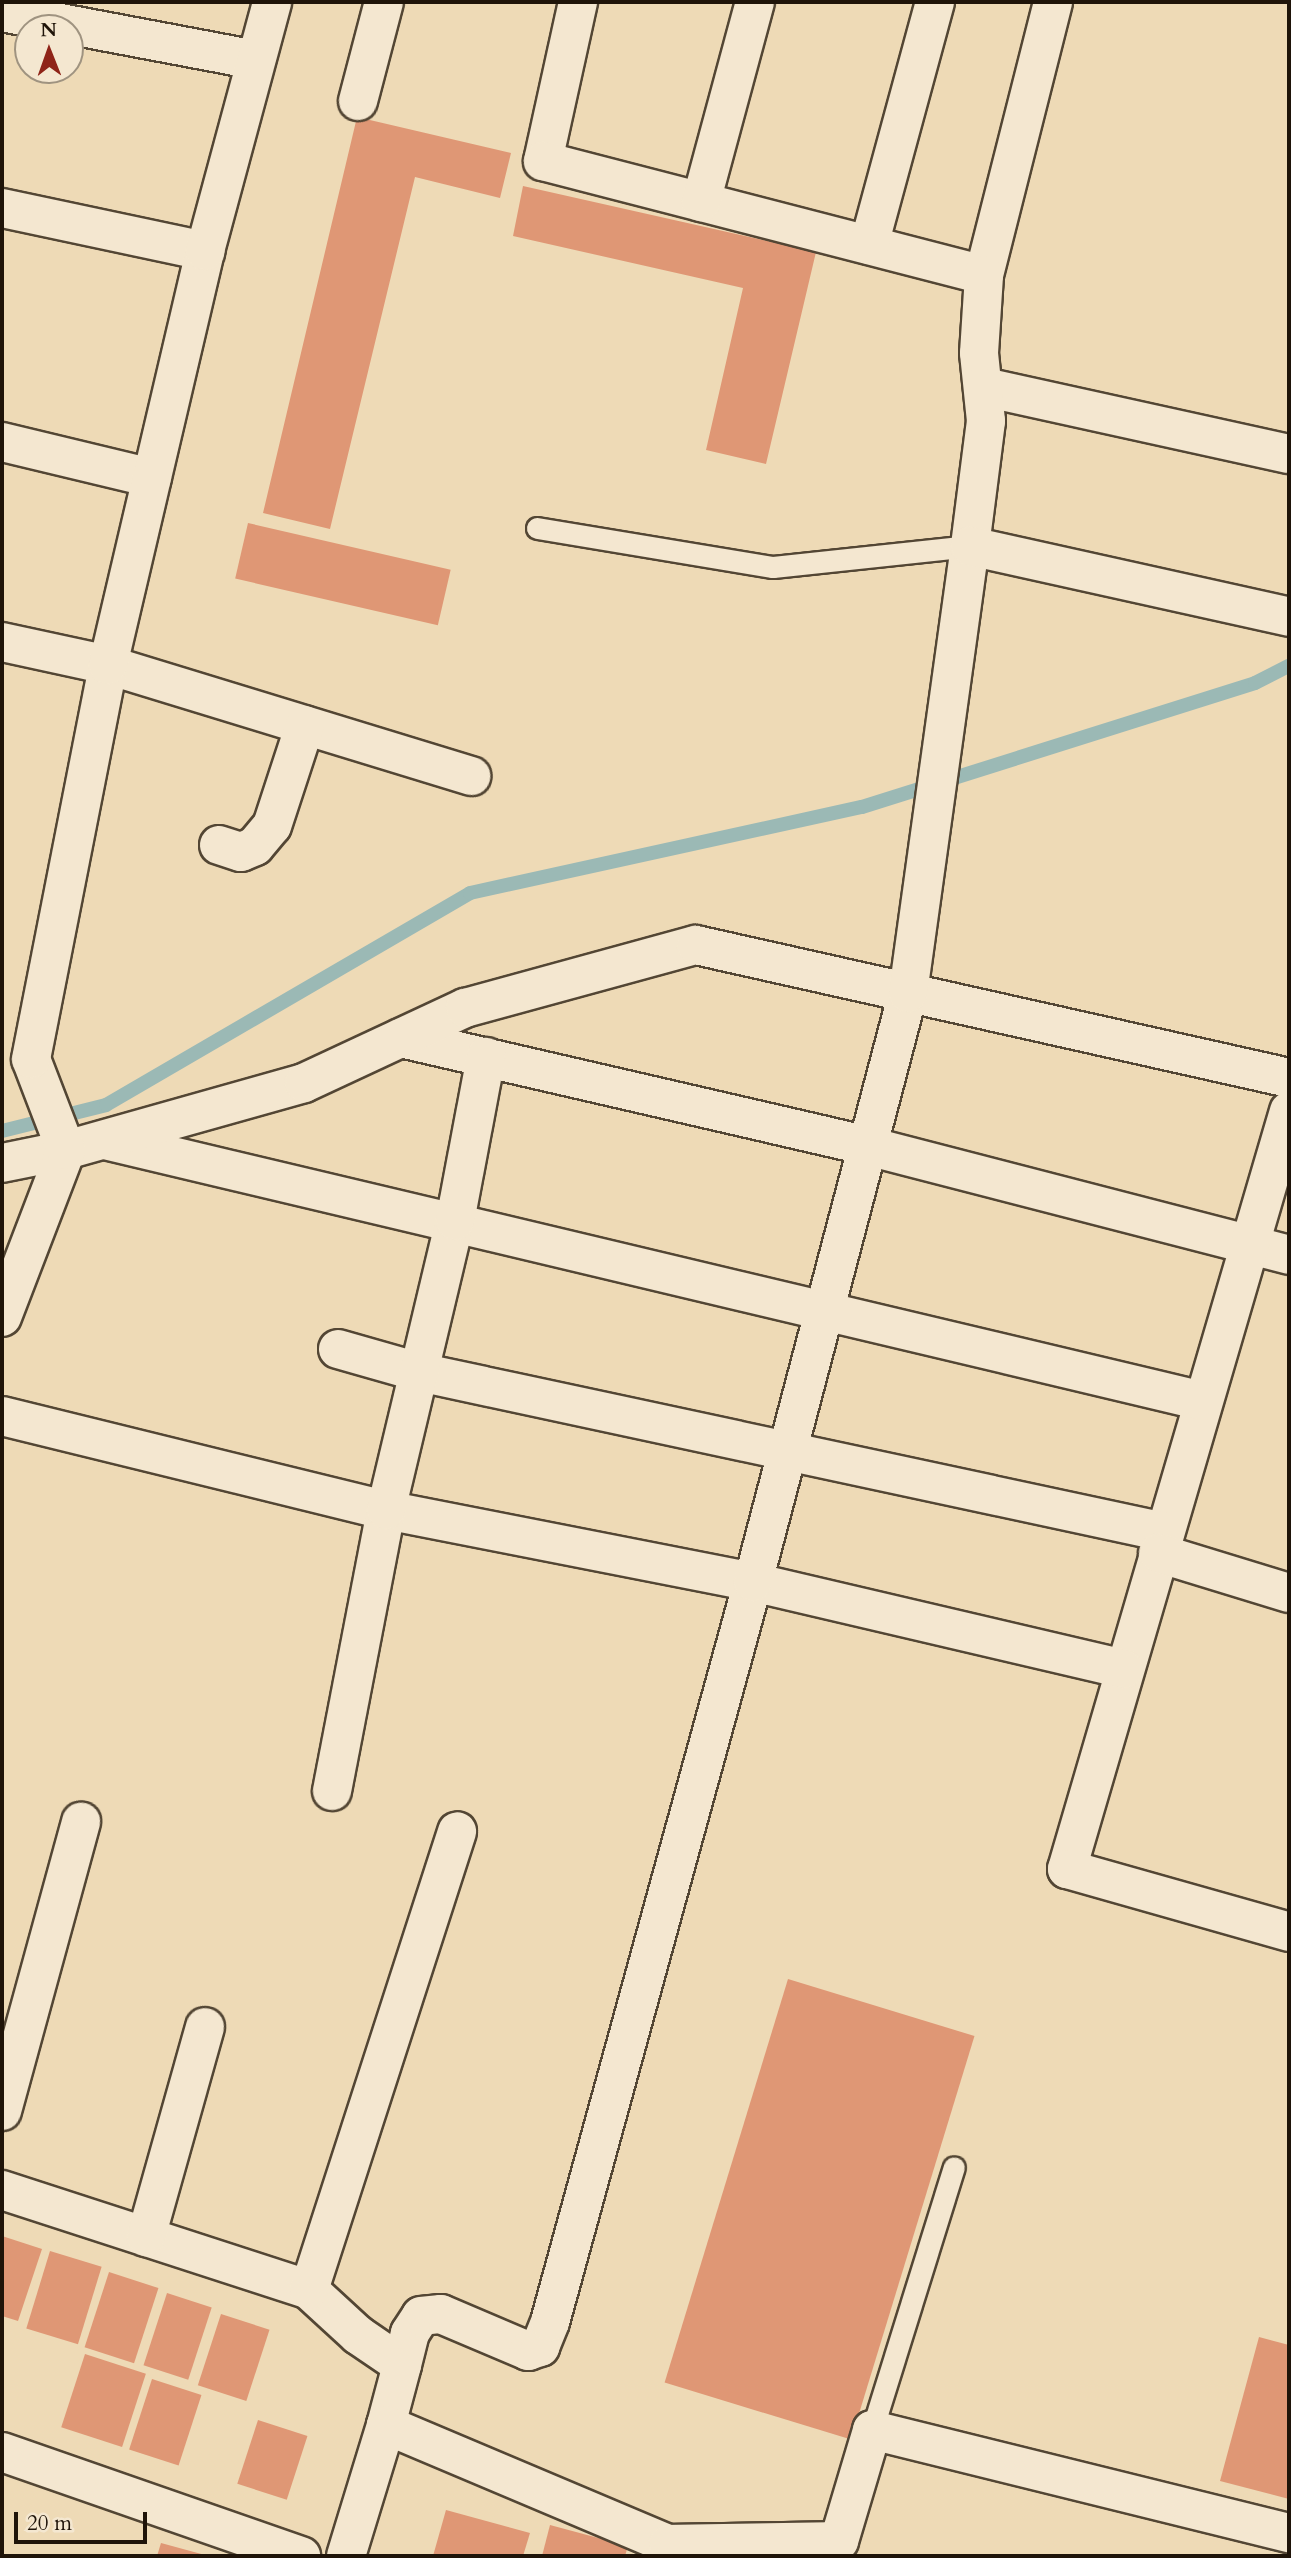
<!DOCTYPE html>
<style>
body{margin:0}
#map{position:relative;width:1291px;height:2558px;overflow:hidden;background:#eedab6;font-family:Cardo,serif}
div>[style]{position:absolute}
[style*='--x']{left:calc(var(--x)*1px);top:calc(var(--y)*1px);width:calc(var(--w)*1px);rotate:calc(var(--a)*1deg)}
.stream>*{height:14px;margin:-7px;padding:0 7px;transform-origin:7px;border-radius:7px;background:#9bb9b5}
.building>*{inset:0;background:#df9775;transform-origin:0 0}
.roads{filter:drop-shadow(2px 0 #534634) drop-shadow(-2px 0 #534634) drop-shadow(0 2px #534634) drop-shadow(0 -2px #534634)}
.lane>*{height:21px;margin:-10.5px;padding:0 10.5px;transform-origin:10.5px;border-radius:10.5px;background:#f4e7d0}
.street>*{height:38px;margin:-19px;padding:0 19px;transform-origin:19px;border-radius:19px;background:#f4e7d0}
span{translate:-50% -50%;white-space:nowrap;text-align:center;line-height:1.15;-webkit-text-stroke:6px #f4e7d0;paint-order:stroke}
.frame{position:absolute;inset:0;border:4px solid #1f1409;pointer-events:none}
.north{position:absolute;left:14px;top:14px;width:70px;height:70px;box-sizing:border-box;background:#f4e7d0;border:2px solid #9f9380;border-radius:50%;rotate:359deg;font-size:19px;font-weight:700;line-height:28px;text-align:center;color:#1f1409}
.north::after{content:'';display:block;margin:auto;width:24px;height:32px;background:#8f2418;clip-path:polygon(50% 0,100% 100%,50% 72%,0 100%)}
.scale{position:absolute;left:14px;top:2512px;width:133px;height:32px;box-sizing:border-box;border:4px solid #1f1409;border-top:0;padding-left:9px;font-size:21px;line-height:24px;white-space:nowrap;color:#1f1409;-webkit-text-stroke:5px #f4e7d0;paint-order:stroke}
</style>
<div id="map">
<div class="stream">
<div style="--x:2;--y:1131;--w:107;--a:-14"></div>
<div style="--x:106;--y:1105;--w:421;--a:-30.2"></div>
<div style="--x:470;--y:893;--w:401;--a:-12.4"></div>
<div style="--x:862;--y:807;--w:412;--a:-17.5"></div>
<div style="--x:1255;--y:683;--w:38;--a:-27"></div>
</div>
<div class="building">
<div style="clip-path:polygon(357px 117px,511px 153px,500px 198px,415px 177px,330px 529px,263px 513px)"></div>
<div style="clip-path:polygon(523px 186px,816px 252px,766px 464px,706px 450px,743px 288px,513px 236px)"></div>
<div style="left:248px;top:523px;width:208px;height:57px;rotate:13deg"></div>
<div style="left:788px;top:1979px;width:195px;height:422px;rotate:17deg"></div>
<div style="clip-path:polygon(2px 2236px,42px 2249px,18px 2321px,2px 2316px)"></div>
<div style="left:50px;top:2251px;width:54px;height:81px;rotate:17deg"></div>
<div style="left:109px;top:2272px;width:52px;height:79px;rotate:18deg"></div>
<div style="left:167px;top:2293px;width:47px;height:76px;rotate:18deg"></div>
<div style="left:221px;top:2314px;width:51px;height:75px;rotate:18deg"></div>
<div style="clip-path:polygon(1259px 2337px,1289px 2345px,1289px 2499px,1220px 2481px)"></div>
<div style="left:85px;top:2354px;width:64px;height:77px;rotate:18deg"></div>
<div style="left:152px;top:2379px;width:52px;height:74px;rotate:18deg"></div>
<div style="left:258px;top:2420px;width:52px;height:67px;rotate:18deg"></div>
<div style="clip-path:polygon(446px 2510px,530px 2533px,523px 2556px,433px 2556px)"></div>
<div style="clip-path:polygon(550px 2525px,628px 2546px,625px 2556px,542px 2556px)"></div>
<div style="clip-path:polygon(161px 2543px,205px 2555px,204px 2556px,157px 2556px)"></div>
</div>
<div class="roads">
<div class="lane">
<div style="--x:537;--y:528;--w:239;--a:9.4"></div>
<div style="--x:773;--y:567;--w:198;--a:-6.1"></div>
<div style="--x:872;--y:2430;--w:275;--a:-72.7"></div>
</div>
<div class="street">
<div style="--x:578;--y:2;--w:163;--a:102.4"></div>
<div style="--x:543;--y:161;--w:455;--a:14.5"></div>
<div style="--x:984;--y:275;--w:282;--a:-75.8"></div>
<div style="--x:2;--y:12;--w:258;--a:10.7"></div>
<div style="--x:358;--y:101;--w:102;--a:-75.3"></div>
<div style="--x:701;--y:202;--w:207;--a:-74.9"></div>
<div style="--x:2;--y:208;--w:208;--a:12"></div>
<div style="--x:869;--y:245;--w:252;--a:-74.8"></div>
<div style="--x:984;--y:387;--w:312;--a:12.4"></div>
<div style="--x:2;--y:442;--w:154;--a:13.5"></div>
<div style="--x:970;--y:546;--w:126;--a:-82.7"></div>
<div style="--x:986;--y:421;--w:68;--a:-95.9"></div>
<div style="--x:979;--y:353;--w:78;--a:-86.3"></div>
<div style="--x:2;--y:642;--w:108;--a:12.2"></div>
<div style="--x:108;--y:665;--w:380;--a:17"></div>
<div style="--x:219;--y:845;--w:23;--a:18"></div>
<div style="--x:241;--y:852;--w:15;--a:-23"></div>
<div style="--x:255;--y:846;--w:26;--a:-50"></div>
<div style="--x:272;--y:826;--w:106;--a:-71.9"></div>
<div style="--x:401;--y:1038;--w:479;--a:13"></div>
<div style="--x:868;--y:1146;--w:435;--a:14.5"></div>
<div style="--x:1289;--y:1111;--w:790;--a:106.32"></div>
<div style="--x:1067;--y:1869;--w:231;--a:15.8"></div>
<div style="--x:109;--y:1141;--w:1124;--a:13.37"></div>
<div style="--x:2;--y:1163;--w:65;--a:-11.5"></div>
<div style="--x:66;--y:1150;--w:247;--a:-15.7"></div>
<div style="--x:304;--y:1083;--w:178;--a:-25"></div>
<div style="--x:465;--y:1008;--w:239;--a:-15.3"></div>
<div style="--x:696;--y:945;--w:608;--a:12.64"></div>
<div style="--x:2;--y:1317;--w:179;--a:-69"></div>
<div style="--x:66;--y:1150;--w:97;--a:-111"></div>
<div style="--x:31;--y:1059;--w:401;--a:-78.9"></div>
<div style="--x:108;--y:665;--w:425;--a:-76.8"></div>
<div style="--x:205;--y:251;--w:258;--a:-74.9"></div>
<div style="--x:338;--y:1349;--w:84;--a:15.9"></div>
<div style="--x:419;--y:1372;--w:763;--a:12.11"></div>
<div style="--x:2;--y:1416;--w:395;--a:13.8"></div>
<div style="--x:386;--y:1510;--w:374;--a:11.1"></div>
<div style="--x:753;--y:1582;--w:381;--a:13.2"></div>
<div style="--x:1158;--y:1553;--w:137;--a:17"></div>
<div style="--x:332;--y:1791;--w:286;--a:-79.1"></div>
<div style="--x:386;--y:1510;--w:297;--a:-76.6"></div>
<div style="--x:455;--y:1221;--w:167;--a:-79.3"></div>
<div style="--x:2;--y:2111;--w:300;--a:-74.7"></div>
<div style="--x:2;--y:2190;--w:323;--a:18"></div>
<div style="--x:309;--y:2290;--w:67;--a:42.6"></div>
<div style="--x:358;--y:2335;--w:53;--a:34.3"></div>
<div style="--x:402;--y:2365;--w:62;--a:104.9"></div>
<div style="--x:386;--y:2425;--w:306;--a:22.9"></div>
<div style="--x:146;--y:2237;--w:218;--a:-74.3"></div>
<div style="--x:309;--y:2290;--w:482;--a:-72.1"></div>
<div style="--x:402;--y:2365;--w:33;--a:-76"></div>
<div style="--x:410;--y:2333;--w:20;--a:-57"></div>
<div style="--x:421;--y:2316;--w:20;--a:-6"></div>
<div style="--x:441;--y:2314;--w:95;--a:23"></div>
<div style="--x:528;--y:2351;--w:13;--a:-18"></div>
<div style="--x:540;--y:2347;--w:27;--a:-68"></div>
<div style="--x:550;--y:2322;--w:767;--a:-74.66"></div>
<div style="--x:753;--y:1582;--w:609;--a:-75.26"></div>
<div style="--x:908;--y:993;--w:451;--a:-82.1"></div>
<div style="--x:970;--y:546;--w:327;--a:12.5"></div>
<div style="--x:2;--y:2452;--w:317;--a:19.2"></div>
<div style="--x:346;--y:2556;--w:137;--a:-73"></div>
<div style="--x:664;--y:2556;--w:13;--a:-72"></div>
<div style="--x:668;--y:2544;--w:171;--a:-1"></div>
<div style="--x:839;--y:2541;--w:116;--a:-73.4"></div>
<div style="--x:872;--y:2430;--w:430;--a:13.9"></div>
</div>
</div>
<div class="frame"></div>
<div class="north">N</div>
<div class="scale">20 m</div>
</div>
